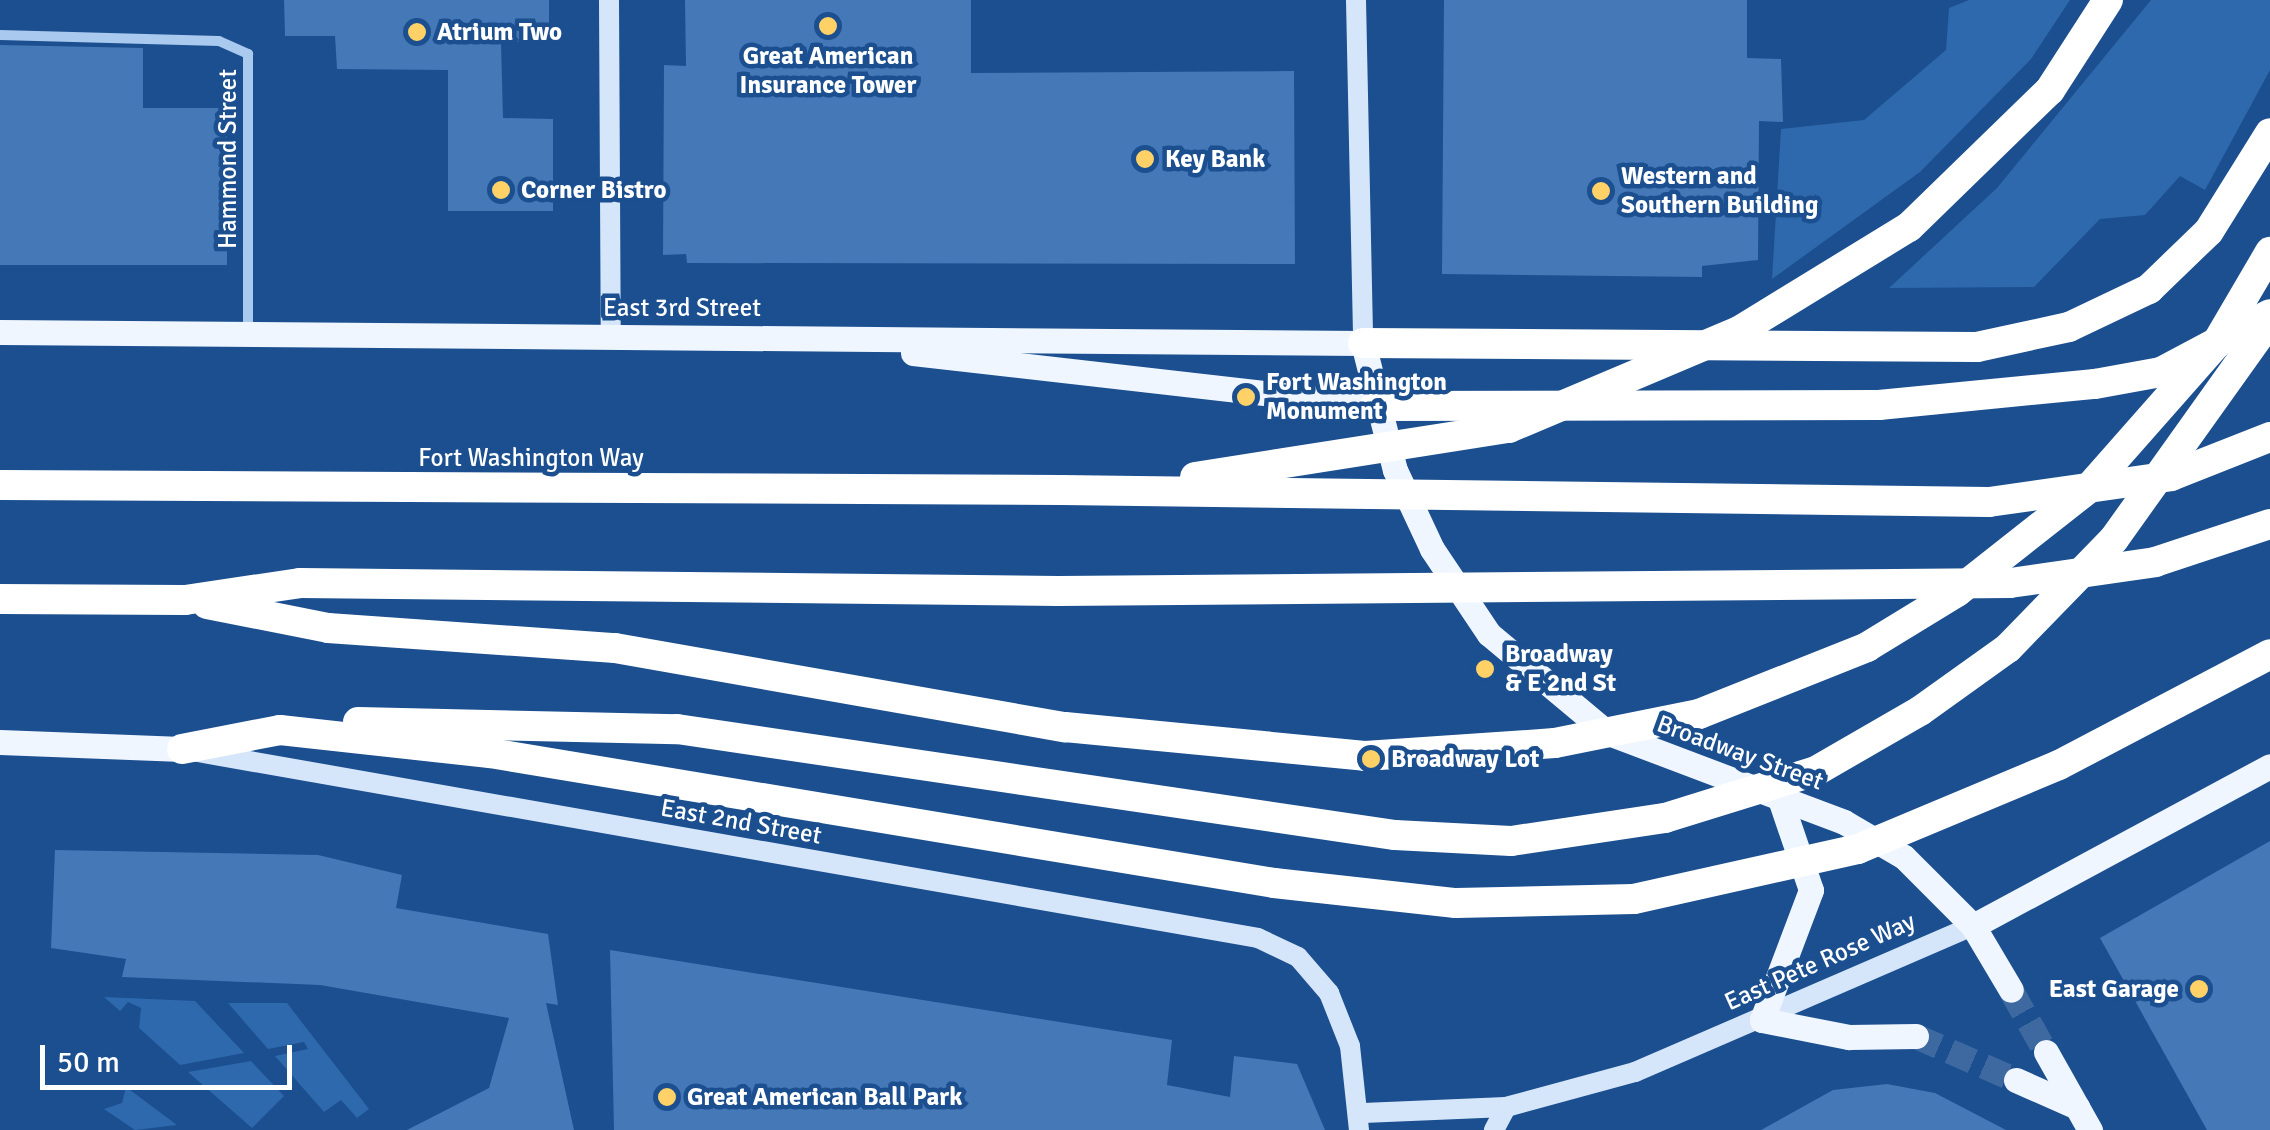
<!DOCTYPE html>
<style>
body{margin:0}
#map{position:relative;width:2270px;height:1130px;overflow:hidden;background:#1b4f8f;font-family:Signika,sans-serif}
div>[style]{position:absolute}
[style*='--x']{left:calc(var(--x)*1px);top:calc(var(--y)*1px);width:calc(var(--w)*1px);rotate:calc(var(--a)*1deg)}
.green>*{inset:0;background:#2e69ad}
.building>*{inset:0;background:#4478b7}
.primary-tunnel>*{height:25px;margin-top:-12.5px;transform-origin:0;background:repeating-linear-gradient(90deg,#3d69a0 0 25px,transparent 0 37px)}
.minor>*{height:10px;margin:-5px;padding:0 5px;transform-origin:5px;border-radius:5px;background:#a9c9ee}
.secondary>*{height:20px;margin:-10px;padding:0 10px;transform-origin:10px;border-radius:10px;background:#d6e6fa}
.primary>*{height:25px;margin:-12.5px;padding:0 12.5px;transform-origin:12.5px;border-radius:12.5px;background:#f0f6ff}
.motorway>*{height:30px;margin:-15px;padding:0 15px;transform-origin:15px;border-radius:15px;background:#fff}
.motorway-bridge>*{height:30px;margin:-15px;padding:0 15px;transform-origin:15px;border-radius:15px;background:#fff}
.dots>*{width:28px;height:28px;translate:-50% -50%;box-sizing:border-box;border:5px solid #1b4f8f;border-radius:50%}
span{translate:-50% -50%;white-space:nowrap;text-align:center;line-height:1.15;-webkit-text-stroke:9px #1b4f8f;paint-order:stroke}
.poi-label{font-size:25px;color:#fff;font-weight:700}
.left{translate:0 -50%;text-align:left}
.right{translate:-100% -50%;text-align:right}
.street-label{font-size:25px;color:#fff}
.scale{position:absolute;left:40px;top:1045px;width:252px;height:45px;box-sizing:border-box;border:5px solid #fff;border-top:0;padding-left:12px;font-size:30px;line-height:35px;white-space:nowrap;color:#fff;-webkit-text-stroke:8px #1b4f8f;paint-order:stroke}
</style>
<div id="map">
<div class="green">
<div style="clip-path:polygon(1969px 0,2070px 0,2031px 59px,1920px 172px,1772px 279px,1781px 129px,1864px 120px,1946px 50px,1949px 8px)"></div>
<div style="clip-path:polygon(2151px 0,2270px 0,2270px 70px,2205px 190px,2180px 176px,2145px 215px,2100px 219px,2034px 287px,1889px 288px,1997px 188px)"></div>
<div style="clip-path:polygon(104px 997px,195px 1001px,244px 1053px,180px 1065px,139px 1028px,141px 1008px,128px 1002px,120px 1011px)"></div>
<div style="clip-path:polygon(228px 1003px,287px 1003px,369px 1109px,357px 1118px,341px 1100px,324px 1112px,275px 1056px,308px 1049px,304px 1042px,268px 1049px)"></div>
<div style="clip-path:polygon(251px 1061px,284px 1096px,252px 1128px,188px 1072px)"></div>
<div style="clip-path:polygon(126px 1087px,177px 1125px,135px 1130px,104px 1109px,122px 1103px)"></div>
</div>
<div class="building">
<div style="clip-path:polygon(284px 0,549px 0,549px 41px,501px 42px,503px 118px,553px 119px,553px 211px,448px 211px,448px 70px,337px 69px,335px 36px,285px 36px)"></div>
<div style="clip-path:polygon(685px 0,971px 0,971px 73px,1294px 71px,1295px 264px,687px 263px,686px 254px,663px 255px,664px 65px,686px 66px)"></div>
<div style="clip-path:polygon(1444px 0,1747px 0,1747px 58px,1781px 59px,1783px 122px,1759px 121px,1758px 260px,1702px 266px,1702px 277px,1442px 274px)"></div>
<div style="clip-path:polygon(0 45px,143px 48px,143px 108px,227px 108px,227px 265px,0 265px)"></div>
<div style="clip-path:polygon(2270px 841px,2270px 1130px,2207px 1130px,2100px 938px)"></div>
<div style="clip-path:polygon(55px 850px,318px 855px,402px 875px,396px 908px,548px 934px,558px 1005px,546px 1003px,574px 1130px,407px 1130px,489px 1088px,509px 1018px,320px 985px,122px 977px,126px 959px,51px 948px)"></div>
<div style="clip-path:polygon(610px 950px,1172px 1040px,1167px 1085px,1230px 1097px,1234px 1056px,1297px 1064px,1325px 1130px,614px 1130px)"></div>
<div style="clip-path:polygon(1887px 1084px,1935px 1093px,2006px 1130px,1761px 1130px,1833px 1090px)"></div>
</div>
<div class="primary-tunnel">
<div style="--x:2011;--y:990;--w:71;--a:60.6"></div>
<div style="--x:1916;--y:1036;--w:109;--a:23.7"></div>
</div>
<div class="minor">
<div style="--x:0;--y:35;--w:219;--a:1.6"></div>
<div style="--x:219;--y:41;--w:32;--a:24"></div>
<div style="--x:248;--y:54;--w:279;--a:90"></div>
</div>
<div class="secondary">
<div style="--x:609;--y:0;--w:337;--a:89.7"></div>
<div style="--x:1356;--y:0;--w:343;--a:88.8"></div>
<div style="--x:192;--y:751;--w:1082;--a:9.95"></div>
<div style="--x:1258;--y:938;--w:44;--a:25.4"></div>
<div style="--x:1298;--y:957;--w:48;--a:49.3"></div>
<div style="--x:1329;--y:993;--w:57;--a:68.4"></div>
<div style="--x:1350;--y:1046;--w:84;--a:83.9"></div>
<div style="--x:1363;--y:1113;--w:143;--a:-2.4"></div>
<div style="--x:1506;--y:1107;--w:134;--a:-15.2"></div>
<div style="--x:1635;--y:1072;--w:368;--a:-23.4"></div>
<div style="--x:1494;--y:1130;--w:26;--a:-62"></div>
</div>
<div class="primary">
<div style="--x:0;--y:332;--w:1363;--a:0.46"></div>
<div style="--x:1363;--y:343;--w:131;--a:75.9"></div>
<div style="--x:1395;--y:470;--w:87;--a:64.9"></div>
<div style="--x:1432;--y:549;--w:102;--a:56.2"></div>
<div style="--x:1489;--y:634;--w:153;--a:39.9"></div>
<div style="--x:1606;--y:732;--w:254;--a:20.7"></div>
<div style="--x:1844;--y:822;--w:69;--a:30.3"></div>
<div style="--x:1904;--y:857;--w:98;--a:45"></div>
<div style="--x:1973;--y:926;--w:74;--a:59.3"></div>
<div style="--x:913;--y:353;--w:465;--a:6.5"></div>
<div style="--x:0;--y:742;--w:182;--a:2.2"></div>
<div style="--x:1781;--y:802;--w:93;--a:71.2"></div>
<div style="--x:1811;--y:890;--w:139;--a:110.7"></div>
<div style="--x:1762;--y:1020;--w:89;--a:11.1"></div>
<div style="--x:1849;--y:1037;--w:67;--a:-0.9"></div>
<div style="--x:1973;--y:926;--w:337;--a:-28.3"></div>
<div style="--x:2046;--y:1052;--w:90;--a:60.6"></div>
<div style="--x:2016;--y:1080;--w:67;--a:23.9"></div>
</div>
<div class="motorway">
<div style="--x:1909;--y:227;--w:197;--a:-44.2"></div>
<div style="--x:2050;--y:90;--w:107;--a:-57.2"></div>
<div style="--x:1363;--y:343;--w:614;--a:0.37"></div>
<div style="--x:1977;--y:347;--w:94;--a:-12.3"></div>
<div style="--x:2069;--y:327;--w:89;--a:-25.4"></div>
<div style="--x:2149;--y:289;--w:83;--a:-44"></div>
<div style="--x:2209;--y:231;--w:115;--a:-58.1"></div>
<div style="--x:1375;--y:406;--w:504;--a:-0.11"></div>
<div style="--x:1879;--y:405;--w:217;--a:-5.6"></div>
<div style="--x:0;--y:485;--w:1061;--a:0.27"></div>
<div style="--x:0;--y:599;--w:185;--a:0.3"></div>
<div style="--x:185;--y:600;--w:116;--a:-8.4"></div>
<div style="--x:300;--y:583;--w:758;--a:0.6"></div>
<div style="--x:207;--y:604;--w:123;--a:11.2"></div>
<div style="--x:328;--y:628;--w:288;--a:4"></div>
<div style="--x:615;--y:648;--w:457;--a:10"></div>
<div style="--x:1867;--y:647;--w:105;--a:-31.4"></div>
<div style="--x:1957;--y:592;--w:168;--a:-38.2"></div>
<div style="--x:2089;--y:488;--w:192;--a:-48.6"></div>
<div style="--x:2216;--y:344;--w:107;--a:-59.6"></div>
<div style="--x:1920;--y:711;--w:108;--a:-35.6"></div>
<div style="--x:2008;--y:648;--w:152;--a:-45.8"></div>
<div style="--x:2114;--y:539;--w:269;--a:-54.5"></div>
<div style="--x:182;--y:749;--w:100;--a:-11"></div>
</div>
<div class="motorway-bridge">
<div style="--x:2095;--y:384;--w:67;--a:-10.3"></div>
<div style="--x:2161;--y:372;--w:123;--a:-28"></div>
<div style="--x:1195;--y:477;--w:318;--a:-8.9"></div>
<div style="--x:1509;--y:428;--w:250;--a:-22.9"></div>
<div style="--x:1739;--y:331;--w:199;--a:-31.5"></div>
<div style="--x:1061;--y:490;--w:928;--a:0.74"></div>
<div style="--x:1989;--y:502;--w:184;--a:-8.1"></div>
<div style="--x:2171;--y:476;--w:106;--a:-21.5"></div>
<div style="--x:1058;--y:591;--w:952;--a:-0.48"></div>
<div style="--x:2010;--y:583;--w:147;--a:-8.2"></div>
<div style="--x:2155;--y:562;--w:121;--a:-18.3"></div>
<div style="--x:358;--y:722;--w:319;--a:1.3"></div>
<div style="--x:677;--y:729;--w:726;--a:8.4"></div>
<div style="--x:1395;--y:835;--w:116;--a:3"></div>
<div style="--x:1511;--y:841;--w:156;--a:-8.5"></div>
<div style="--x:1665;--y:818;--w:158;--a:-17.3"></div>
<div style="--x:1816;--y:771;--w:120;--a:-30"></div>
<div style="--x:1065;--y:727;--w:301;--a:5.5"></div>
<div style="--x:1365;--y:756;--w:190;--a:-3.9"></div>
<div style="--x:1555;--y:743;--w:147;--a:-11.4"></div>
<div style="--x:1699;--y:714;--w:181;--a:-21.7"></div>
<div style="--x:280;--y:730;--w:211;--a:6.3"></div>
<div style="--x:490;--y:753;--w:795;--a:9.41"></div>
<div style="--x:1274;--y:883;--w:183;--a:6.3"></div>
<div style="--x:1456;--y:903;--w:178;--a:-1.3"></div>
<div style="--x:1634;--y:899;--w:230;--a:-12.6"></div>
<div style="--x:1858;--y:849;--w:218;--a:-22.7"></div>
<div style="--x:2059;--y:765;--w:238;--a:-27.7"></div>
</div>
<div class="dots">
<div style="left:828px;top:26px;background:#ffd166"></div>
<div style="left:417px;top:32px;background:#ffd166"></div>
<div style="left:1145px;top:159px;background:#ffd166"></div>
<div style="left:501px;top:190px;background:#ffd166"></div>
<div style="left:1601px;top:191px;background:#ffd166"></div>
<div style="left:1246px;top:397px;background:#ffd166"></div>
<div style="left:1485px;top:669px;background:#ffd166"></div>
<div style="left:1371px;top:759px;background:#ffd166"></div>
<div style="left:2199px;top:989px;background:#ffd166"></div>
<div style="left:667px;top:1097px;background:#ffd166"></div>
</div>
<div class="poi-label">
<span class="left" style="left:437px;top:32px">Atrium Two</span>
<span style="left:828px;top:71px">Great American<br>Insurance Tower</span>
<span class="left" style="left:1165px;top:159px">Key Bank</span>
<span class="left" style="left:1621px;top:191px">Western and<br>Southern Building</span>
<span class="left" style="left:521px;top:190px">Corner Bistro</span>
<span class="left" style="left:1266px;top:397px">Fort Washington<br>Monument</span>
<span class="left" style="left:1505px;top:669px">Broadway<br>&amp; E 2nd St</span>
<span class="left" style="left:1391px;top:759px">Broadway Lot</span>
<span class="right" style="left:2179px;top:989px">East Garage</span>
<span class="left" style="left:687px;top:1097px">Great American Ball Park</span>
</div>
<div class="street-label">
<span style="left:228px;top:159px;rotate:-90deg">Hammond Street</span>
<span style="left:682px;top:308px">East 3rd Street</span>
<span style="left:531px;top:458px">Fort Washington Way</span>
<span style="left:1740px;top:753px;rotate:20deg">Broadway Street</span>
<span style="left:741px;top:822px;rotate:10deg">East 2nd Street</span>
<span style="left:1820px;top:962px;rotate:-24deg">East Pete Rose Way</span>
</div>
<div class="scale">50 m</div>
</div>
